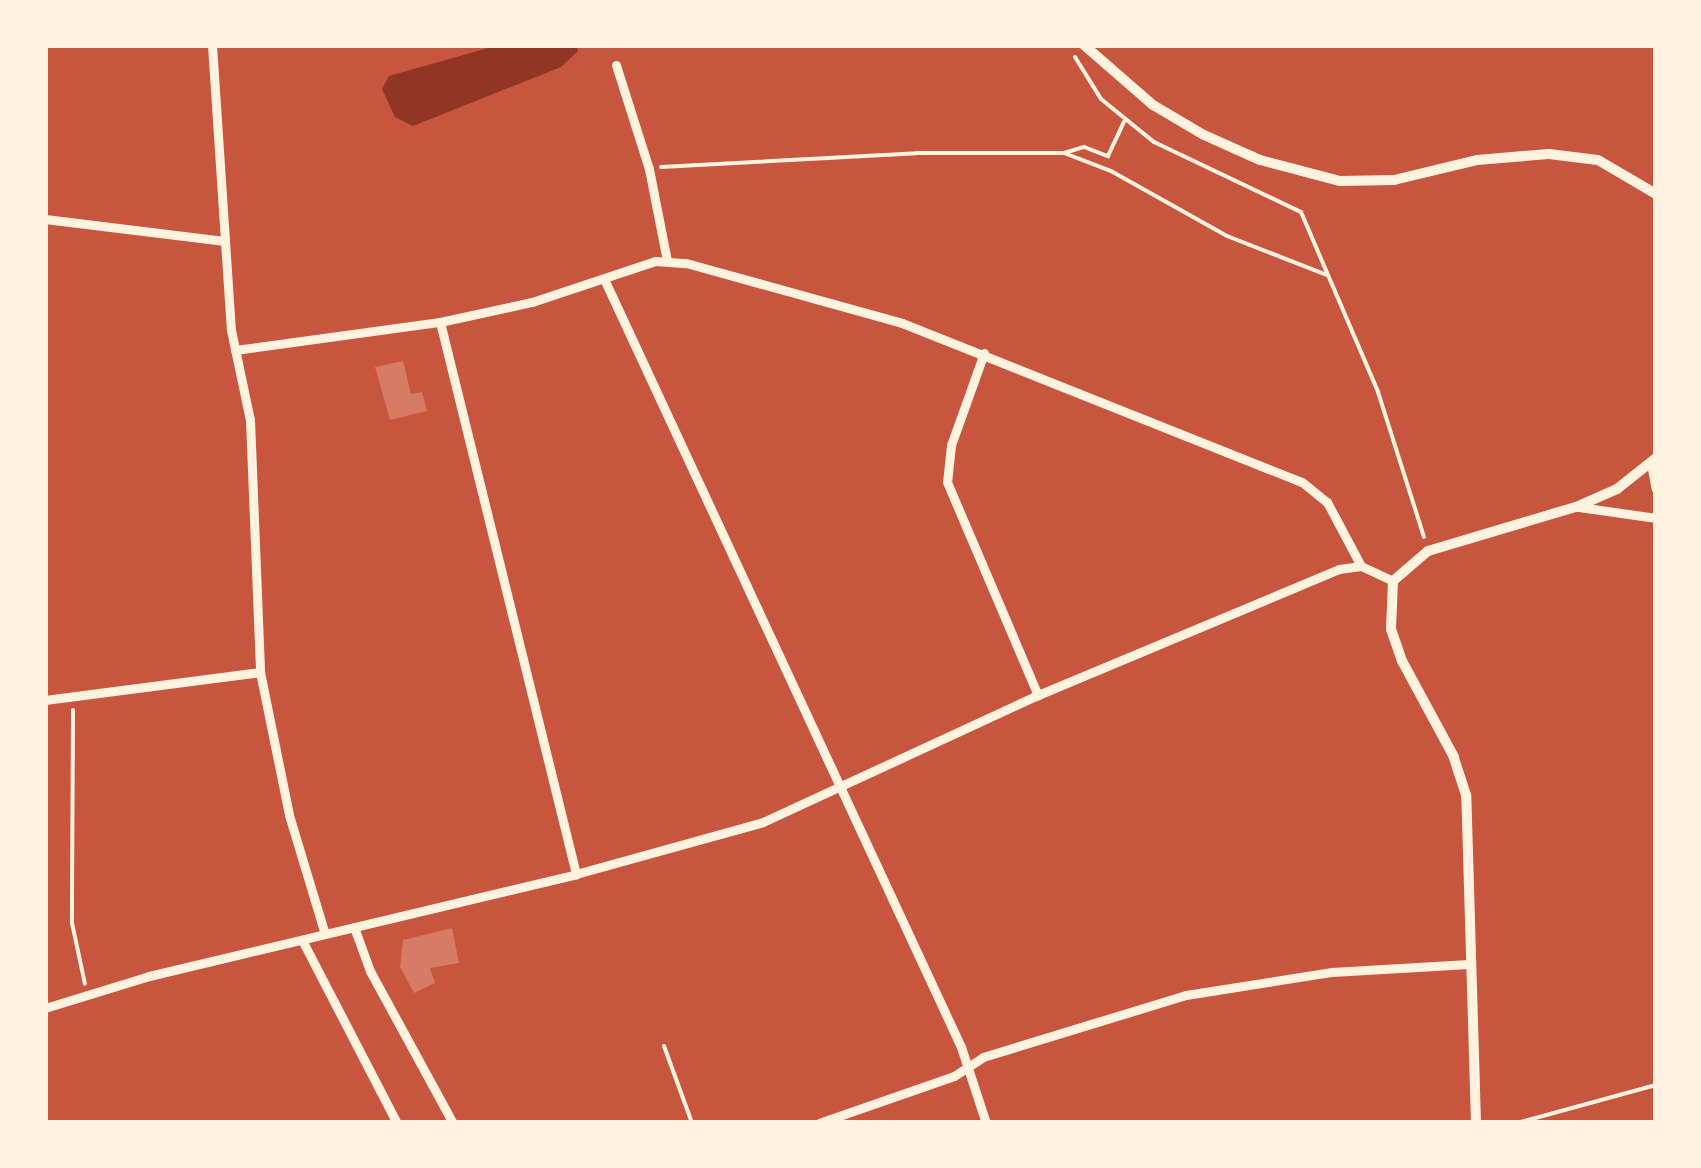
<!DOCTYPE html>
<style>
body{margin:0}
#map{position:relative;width:1701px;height:1168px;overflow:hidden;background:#c8553d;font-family:Mulish,sans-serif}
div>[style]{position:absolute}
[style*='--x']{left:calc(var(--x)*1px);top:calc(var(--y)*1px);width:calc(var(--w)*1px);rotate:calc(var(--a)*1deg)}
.water>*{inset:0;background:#8f3625}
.building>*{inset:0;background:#d67c66}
.path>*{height:4px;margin:-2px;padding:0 2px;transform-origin:2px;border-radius:2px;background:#fff3e0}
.minor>*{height:9px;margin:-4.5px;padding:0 4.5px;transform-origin:4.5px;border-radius:4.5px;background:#fff3e0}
.tertiary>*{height:10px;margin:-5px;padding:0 5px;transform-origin:5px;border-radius:5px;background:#fff3e0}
span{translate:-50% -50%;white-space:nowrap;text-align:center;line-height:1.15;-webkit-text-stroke:10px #fff3e0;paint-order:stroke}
.frame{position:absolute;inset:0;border:48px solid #fff3e0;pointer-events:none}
</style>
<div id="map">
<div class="water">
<div style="clip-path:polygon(499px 45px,576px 45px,578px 51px,561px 67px,413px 126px,395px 117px,382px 89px,389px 76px)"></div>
</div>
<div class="building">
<div style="clip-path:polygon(403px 361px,411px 394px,422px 392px,427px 411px,390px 420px,375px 367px)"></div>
<div style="clip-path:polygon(452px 928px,459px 963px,430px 968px,435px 983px,414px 993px,400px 967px,403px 940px)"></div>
</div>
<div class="path">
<div style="--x:1075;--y:57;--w:49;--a:58.2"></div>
<div style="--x:1101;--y:99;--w:68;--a:39.1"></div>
<div style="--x:1154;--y:142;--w:163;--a:25.5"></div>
<div style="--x:1301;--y:212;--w:196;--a:66.8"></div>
<div style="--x:1378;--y:392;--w:152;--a:72.4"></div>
<div style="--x:1064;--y:153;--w:21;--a:-17"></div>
<div style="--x:1084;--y:147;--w:26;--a:21"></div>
<div style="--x:1108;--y:156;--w:38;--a:-65"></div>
<div style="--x:661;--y:167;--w:256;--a:-3.1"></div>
<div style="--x:917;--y:153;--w:147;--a:0"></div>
<div style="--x:1064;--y:153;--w:50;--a:21"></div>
<div style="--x:1111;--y:171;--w:133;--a:29.3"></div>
<div style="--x:1227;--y:236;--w:107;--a:21.3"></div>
<div style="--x:73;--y:710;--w:213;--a:90.3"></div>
<div style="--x:72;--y:923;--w:62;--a:78"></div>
<div style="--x:664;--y:1046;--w:82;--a:70"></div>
<div style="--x:1517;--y:1123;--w:144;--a:-15.3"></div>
</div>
<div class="minor">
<div style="--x:212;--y:45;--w:286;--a:86.2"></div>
<div style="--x:231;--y:330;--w:92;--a:78.1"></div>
<div style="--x:250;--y:420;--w:252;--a:87.7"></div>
<div style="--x:260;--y:672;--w:146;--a:78.5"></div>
<div style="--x:289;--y:815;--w:124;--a:73.2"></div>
<div style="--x:616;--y:65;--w:109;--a:72.4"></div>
<div style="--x:649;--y:169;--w:94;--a:78.9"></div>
<div style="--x:45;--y:219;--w:181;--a:7"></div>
<div style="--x:605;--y:281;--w:845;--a:65.07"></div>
<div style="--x:961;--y:1047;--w:80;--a:71.8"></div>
<div style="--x:440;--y:322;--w:569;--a:76.16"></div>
<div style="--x:235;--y:350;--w:207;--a:-7.8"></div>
<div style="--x:440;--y:322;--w:94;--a:-12.3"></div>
<div style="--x:532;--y:302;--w:130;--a:-18.4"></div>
<div style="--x:655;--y:261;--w:31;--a:4"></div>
<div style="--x:686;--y:263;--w:224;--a:15.5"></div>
<div style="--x:902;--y:323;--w:430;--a:21.7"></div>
<div style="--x:1302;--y:482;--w:32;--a:39"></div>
<div style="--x:1327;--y:502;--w:72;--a:62"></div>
<div style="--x:984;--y:353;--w:98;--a:109.7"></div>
<div style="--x:951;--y:445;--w:37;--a:96"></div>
<div style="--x:947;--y:482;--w:232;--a:66.9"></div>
<div style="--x:1651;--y:464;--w:25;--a:79"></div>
<div style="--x:1579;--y:507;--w:78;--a:8.1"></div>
<div style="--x:1361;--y:566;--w:35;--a:25"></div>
<div style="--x:45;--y:700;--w:217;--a:-7.4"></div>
<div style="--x:354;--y:927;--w:47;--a:70"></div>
<div style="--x:370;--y:971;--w:173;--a:61.4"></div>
<div style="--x:302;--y:940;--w:206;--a:62.6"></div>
<div style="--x:45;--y:1008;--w:109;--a:-17.1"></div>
<div style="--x:149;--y:976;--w:439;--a:-13.4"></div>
<div style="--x:576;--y:874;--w:194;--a:-15.5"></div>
<div style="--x:763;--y:822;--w:303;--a:-24.8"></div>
<div style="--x:1038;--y:695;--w:326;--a:-22.7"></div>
<div style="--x:1339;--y:569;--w:22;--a:-8"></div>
<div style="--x:819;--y:1123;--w:143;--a:-19.2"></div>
<div style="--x:954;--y:1076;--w:35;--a:-33"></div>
<div style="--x:983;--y:1057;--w:212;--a:-17"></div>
<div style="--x:1186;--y:995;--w:148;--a:-9"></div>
<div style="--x:1332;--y:972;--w:137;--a:-3.3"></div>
</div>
<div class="tertiary">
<div style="--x:1084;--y:45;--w:91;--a:41"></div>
<div style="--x:1153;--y:105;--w:59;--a:30.5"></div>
<div style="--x:1204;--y:135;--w:61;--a:24.1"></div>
<div style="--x:1260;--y:160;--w:83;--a:14.7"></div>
<div style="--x:1340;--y:181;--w:54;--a:-1.1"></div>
<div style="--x:1394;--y:180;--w:85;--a:-13.5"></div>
<div style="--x:1477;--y:160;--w:72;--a:-4.8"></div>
<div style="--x:1549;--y:154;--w:49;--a:7"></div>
<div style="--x:1598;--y:160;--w:67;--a:30.4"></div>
<div style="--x:1476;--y:1123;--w:328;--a:-91.7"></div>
<div style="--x:1466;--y:795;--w:40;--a:-108"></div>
<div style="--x:1454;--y:757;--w:109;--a:-118.4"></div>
<div style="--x:1402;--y:661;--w:34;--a:-109"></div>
<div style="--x:1391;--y:629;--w:48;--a:-87.6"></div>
<div style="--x:1393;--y:581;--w:46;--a:-40.6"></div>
<div style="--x:1428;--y:551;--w:154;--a:-16.6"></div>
<div style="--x:1576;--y:507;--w:45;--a:-23.7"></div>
<div style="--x:1617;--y:489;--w:50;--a:-38.5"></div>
</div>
<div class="frame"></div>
</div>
